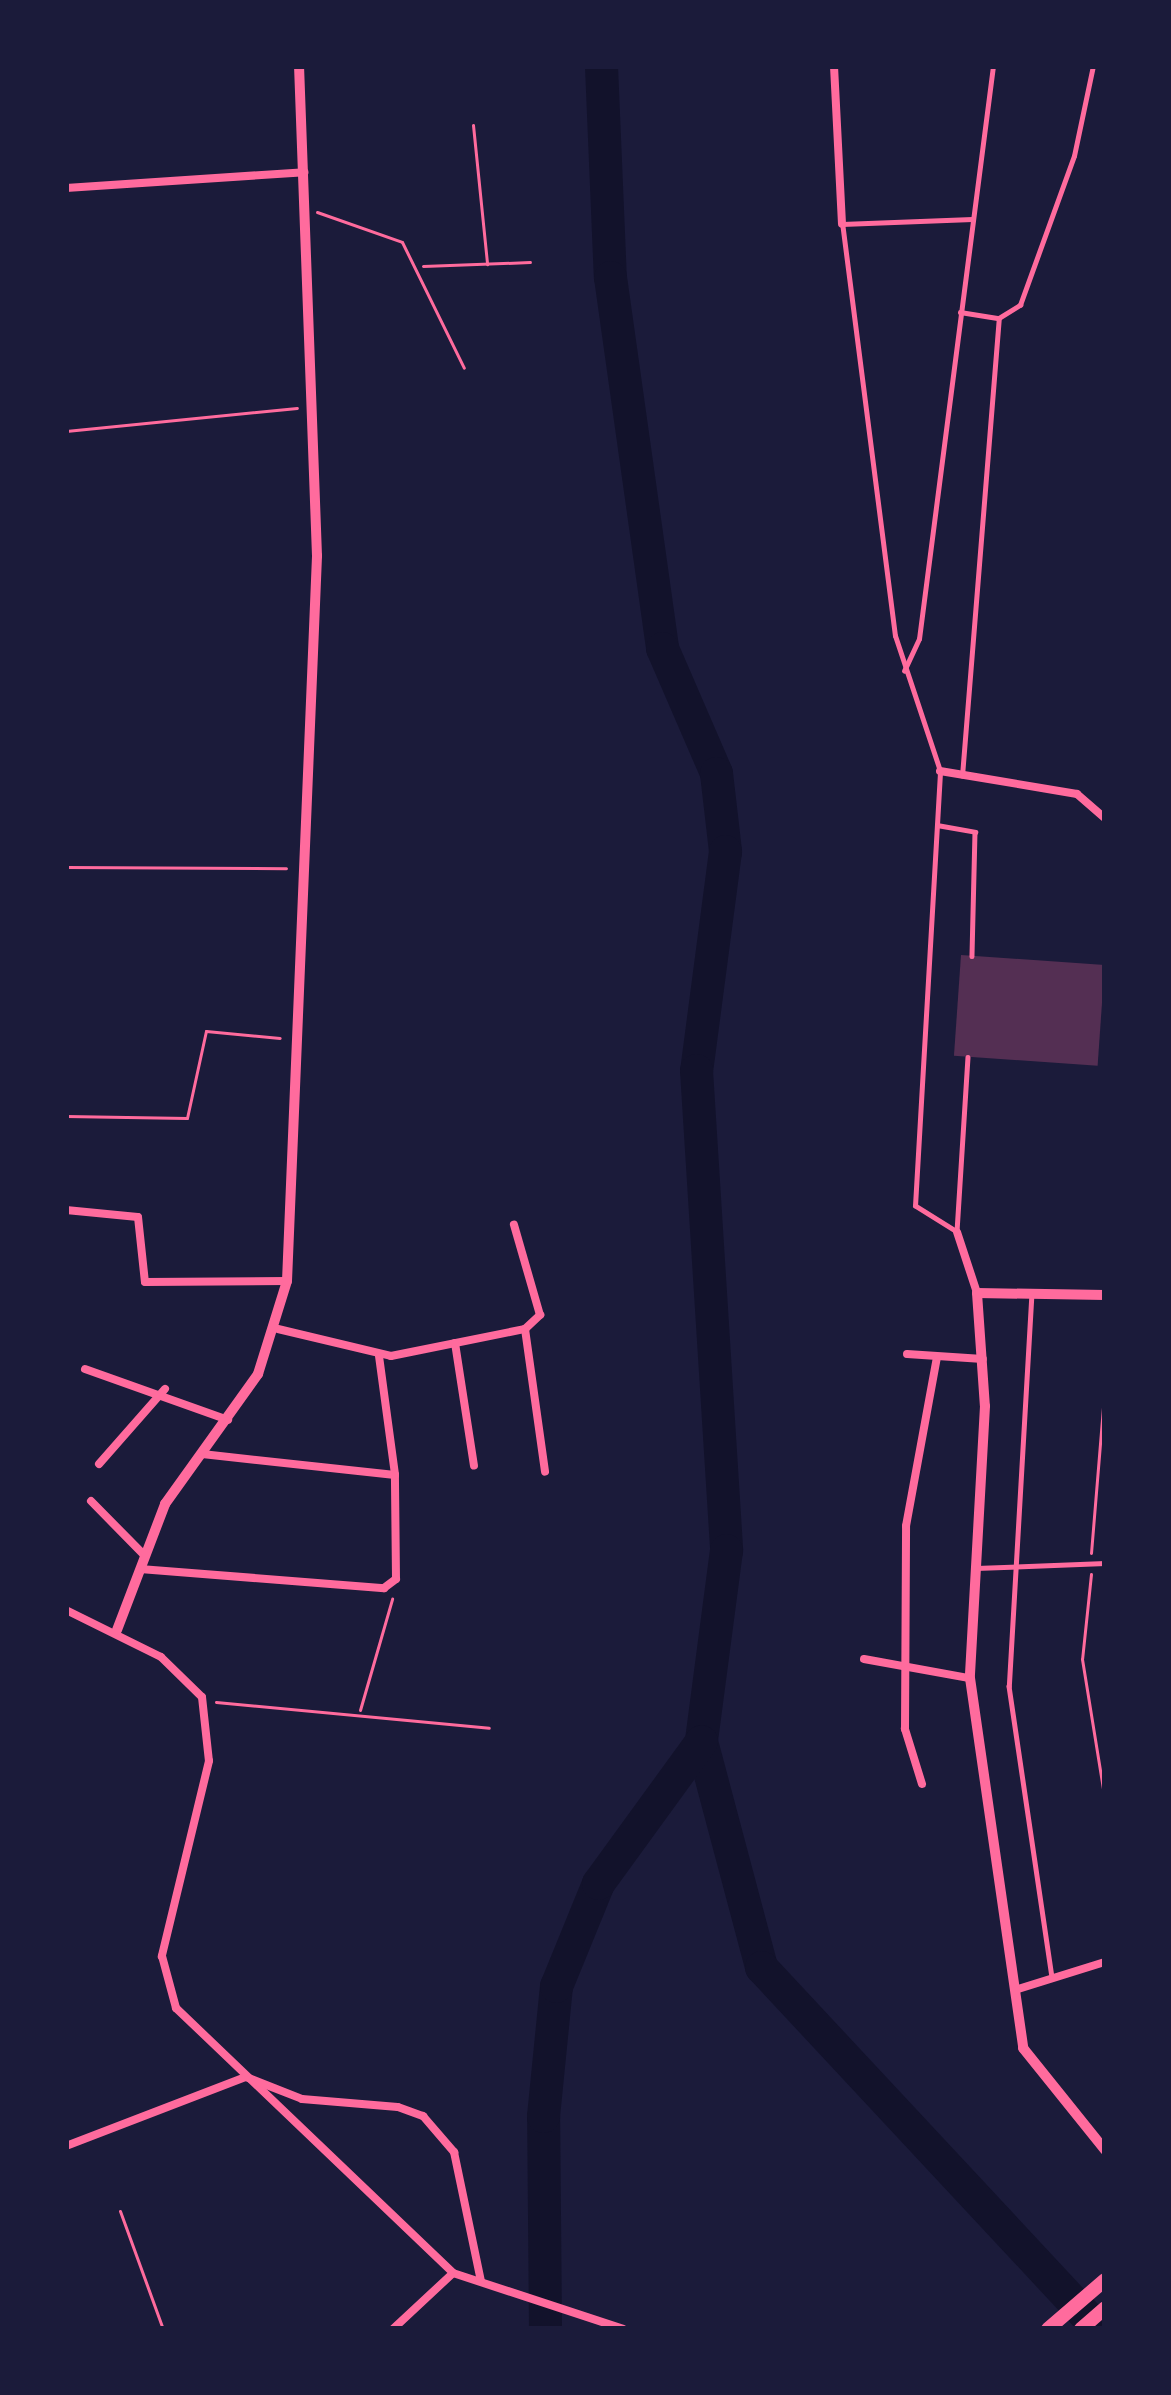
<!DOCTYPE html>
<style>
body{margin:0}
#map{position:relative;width:1171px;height:2395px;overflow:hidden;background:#1b1b3a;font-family:Georgia,serif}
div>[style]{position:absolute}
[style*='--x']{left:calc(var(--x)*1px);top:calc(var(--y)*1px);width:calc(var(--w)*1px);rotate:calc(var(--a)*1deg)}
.river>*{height:33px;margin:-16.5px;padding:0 16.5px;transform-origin:16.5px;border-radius:16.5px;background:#12122b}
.building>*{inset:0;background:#542f53;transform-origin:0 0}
.path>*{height:3px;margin:-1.5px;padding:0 1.5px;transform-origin:1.5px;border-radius:1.5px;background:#ff6b9d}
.service>*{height:4.5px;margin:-2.25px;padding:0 2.25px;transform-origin:2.25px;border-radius:2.25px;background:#ff6b9d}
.minor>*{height:8px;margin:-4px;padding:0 4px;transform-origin:4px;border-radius:4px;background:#ff6b9d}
.tertiary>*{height:10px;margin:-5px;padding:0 5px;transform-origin:5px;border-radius:5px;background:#ff6b9d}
.trunk>*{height:14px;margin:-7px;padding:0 7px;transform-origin:7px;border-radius:7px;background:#ff6b9d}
span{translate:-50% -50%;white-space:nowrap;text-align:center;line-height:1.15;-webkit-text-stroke:12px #1b1b3a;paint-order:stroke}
.frame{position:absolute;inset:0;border:69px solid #1b1b3a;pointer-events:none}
</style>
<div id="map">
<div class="river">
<div style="--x:601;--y:66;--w:211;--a:87.6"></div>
<div style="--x:610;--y:277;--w:375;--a:82"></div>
<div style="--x:662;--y:648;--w:136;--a:66.6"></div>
<div style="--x:716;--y:773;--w:79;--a:83.4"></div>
<div style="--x:725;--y:851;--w:221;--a:97.5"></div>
<div style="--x:696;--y:1070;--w:481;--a:86.4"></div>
<div style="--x:726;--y:1550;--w:193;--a:97.5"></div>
<div style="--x:701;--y:1741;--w:234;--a:75.1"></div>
<div style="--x:761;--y:1967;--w:495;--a:47"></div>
<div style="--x:545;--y:2329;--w:213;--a:-90.5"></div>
<div style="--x:543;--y:2116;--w:131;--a:-84.3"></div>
<div style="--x:556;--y:1986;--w:111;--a:-67.8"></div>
<div style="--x:598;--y:1883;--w:175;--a:-54"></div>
</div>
<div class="building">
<div style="left:961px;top:955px;width:144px;height:101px;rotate:4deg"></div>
</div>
<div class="path">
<div style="--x:473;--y:125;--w:140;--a:84.2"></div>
<div style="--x:317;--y:212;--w:90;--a:19.4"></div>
<div style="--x:402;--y:242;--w:140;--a:63.8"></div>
<div style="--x:423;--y:266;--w:107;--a:-2.1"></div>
<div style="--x:66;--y:431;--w:232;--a:-5.7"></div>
<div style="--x:66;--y:867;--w:220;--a:0.3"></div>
<div style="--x:66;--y:1116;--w:121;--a:0.9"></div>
<div style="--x:187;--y:1118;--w:89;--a:-77.7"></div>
<div style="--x:206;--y:1031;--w:74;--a:5.4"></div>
<div style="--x:1091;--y:1553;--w:172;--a:-85.3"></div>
<div style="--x:1091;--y:1574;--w:85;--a:96"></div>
<div style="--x:1082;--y:1659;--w:144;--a:80.8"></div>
<div style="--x:216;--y:1702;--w:274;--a:5.4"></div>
<div style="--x:360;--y:1710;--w:116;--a:-73.9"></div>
<div style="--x:120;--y:2211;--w:126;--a:70"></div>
</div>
<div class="service">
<div style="--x:960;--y:312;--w:39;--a:9"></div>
<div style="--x:999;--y:318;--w:25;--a:-32"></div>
<div style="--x:1020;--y:305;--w:158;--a:-70.1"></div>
<div style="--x:1074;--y:156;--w:92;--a:-78.1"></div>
<div style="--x:904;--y:671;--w:35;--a:-65"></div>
<div style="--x:919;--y:639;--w:578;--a:-82.64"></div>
<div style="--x:962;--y:776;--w:459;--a:-85.4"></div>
<div style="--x:937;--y:825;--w:39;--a:10"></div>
<div style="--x:975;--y:832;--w:124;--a:91.4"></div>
<div style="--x:968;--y:1057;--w:175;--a:93.6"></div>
<div style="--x:957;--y:1232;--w:49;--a:-148.2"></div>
<div style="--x:915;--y:1206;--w:436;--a:-86.7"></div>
<div style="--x:940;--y:771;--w:142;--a:-108.4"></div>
<div style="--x:895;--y:636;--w:415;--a:-97.3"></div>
<div style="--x:842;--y:224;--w:130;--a:-2.2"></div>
<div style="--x:1032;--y:1293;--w:394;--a:93.3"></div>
<div style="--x:1009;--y:1686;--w:295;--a:81.6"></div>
<div style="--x:976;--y:1568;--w:129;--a:-2.2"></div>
</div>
<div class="minor">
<div style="--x:834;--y:66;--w:158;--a:87.1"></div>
<div style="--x:66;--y:188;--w:239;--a:-3.8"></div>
<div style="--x:940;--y:771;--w:139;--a:9.5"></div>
<div style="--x:1077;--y:794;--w:37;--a:41"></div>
<div style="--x:66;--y:1210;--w:72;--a:5.6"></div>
<div style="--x:138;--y:1217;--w:65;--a:83.9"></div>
<div style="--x:145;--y:1282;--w:142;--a:-0.4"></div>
<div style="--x:957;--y:1232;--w:64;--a:71.8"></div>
<div style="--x:278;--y:1329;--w:116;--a:13.4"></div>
<div style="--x:391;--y:1356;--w:137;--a:-11.4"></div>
<div style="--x:525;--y:1329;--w:21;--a:-43"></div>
<div style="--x:540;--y:1315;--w:94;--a:-106.1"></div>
<div style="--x:525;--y:1329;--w:144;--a:82"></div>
<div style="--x:455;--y:1343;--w:124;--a:81.2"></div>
<div style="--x:907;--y:1354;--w:76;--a:3.8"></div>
<div style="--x:379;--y:1356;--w:120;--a:82.3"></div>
<div style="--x:85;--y:1369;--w:152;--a:19.6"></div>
<div style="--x:99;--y:1464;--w:100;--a:-48.7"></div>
<div style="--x:91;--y:1501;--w:77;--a:45.5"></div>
<div style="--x:140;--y:1569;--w:245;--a:4.5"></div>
<div style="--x:384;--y:1588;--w:15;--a:-37"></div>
<div style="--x:396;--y:1579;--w:104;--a:-90.6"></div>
<div style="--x:395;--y:1475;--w:194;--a:-173.8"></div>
<div style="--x:66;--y:1610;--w:106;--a:26.3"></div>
<div style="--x:161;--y:1657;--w:57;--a:44.3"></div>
<div style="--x:202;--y:1697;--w:64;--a:83.8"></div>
<div style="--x:209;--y:1761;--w:201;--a:103.6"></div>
<div style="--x:162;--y:1956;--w:54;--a:74.9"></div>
<div style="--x:176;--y:2008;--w:383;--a:43.7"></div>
<div style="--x:453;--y:2273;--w:179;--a:18.2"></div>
<div style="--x:864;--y:1659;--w:107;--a:10.3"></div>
<div style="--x:922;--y:1784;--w:58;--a:-107.2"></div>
<div style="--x:905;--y:1729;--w:203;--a:-89.7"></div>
<div style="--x:906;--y:1526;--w:172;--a:-79.6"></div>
<div style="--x:1015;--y:1990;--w:94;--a:-17.3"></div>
<div style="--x:66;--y:2146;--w:193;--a:-21"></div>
<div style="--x:246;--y:2077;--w:60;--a:21.4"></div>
<div style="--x:302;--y:2099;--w:96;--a:4.8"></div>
<div style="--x:398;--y:2107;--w:27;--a:20"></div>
<div style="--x:423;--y:2116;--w:48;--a:49.3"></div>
<div style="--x:454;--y:2152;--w:132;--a:78.2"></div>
<div style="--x:393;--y:2329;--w:82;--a:-43"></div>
</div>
<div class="tertiary">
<div style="--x:1105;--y:1295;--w:128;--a:-179.1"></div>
<div style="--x:977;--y:1293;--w:113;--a:86"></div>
<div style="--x:985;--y:1406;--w:272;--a:93.2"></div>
<div style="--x:970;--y:1678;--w:374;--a:81.8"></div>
<div style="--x:1023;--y:2048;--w:131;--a:51.2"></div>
<div style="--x:117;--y:1630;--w:135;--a:-69.1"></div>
<div style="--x:165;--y:1504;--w:160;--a:-54.4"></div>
<div style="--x:258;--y:1374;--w:97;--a:-72.7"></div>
<div style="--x:287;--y:1281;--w:726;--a:-87.63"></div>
<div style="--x:317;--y:556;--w:490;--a:-92.1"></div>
</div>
<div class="trunk">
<div style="--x:1048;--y:2329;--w:75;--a:-40.7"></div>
<div style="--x:1081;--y:2329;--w:32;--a:-41"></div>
</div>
<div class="frame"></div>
</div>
